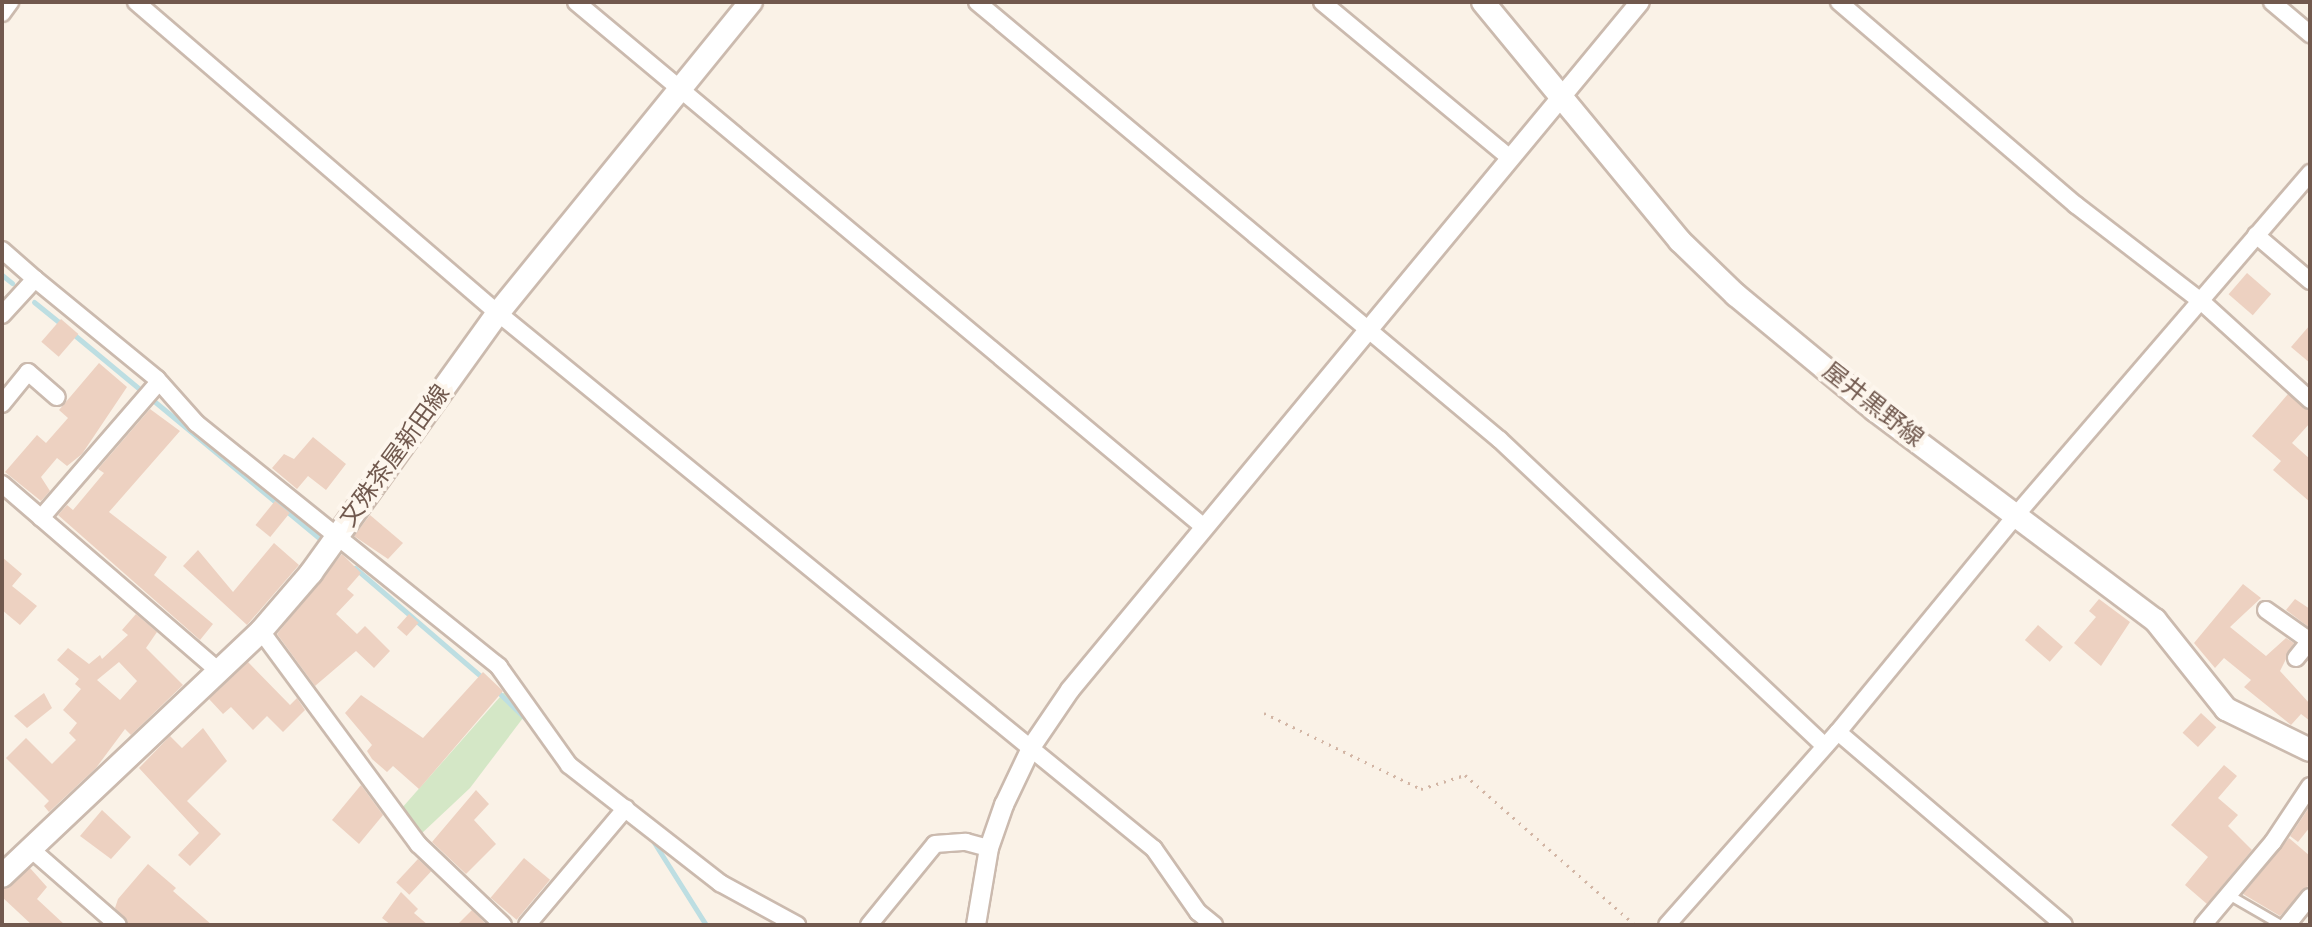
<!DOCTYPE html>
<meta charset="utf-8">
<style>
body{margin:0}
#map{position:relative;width:2312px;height:927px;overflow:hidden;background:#faf2e7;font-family:"Varela Round","Noto Sans JP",sans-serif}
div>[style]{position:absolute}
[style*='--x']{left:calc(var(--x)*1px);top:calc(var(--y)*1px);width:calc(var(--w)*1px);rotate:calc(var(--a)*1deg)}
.green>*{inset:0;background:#d4e7c6}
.stream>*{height:5px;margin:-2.5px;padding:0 2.5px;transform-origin:2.5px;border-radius:2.5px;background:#bddee2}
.building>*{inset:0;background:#edd1c1;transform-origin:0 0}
.path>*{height:3px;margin-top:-1.5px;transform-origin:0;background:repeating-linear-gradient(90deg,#d2b5a4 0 2px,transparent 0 8px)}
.roads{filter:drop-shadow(2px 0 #cbbaae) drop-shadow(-2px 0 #cbbaae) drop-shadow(0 2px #cbbaae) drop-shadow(0 -2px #cbbaae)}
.service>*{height:8px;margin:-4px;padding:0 4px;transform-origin:4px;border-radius:4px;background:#fff}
.minor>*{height:16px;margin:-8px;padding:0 8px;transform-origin:8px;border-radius:8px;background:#fff}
.tertiary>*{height:18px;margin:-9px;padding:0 9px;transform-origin:9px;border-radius:9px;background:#fff}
.secondary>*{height:22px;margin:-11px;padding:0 11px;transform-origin:11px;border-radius:11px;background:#fff}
span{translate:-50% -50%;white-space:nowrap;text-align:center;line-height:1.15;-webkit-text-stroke:8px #fdf6ed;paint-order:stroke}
.street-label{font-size:24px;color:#71594e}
.frame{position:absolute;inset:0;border:4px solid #71594e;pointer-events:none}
</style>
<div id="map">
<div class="green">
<div style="clip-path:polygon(507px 689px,526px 714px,470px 788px,420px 835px,401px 809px)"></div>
</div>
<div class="stream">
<div style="--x:2;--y:275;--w:13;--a:39"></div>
<div style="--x:34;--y:302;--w:35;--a:39"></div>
<div style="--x:72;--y:333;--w:320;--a:39.7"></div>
<div style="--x:355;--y:568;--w:170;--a:40.7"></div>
<div style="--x:497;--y:691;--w:46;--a:44.1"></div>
<div style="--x:650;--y:836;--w:105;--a:57.8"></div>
</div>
<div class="building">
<div style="left:2247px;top:273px;width:32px;height:28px;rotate:41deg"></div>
<div style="left:61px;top:319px;width:23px;height:30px;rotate:41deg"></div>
<div style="clip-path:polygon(2310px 325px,2310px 363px,2291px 347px)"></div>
<div style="clip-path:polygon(99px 363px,127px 387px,82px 454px,67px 466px,57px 458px,41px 477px,50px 491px,41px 501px,5px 472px,37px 435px,46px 443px,68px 418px,59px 410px)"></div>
<div style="clip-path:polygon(2288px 394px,2310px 411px,2310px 423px,2292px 443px,2310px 459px,2310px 502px,2273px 470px,2281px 461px,2252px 436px)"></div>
<div style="clip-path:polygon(150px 409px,180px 431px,109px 512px,167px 557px,154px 575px,213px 624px,200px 640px,58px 515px,67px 505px,73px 510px,104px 473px,98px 469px)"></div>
<div style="clip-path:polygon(313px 437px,346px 464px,326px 490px,308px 476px,297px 489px,272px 468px,284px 454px,294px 459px)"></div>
<div style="left:275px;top:501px;width:19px;height:31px;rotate:39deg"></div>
<div style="clip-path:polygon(370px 515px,403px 543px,388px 559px,354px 536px)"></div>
<div style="clip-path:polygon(274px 543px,299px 565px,247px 625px,183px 566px,198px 550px,233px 592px)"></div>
<div style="clip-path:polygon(342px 554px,361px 573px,347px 589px,354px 595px,336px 614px,357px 634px,365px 626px,390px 651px,374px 668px,356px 651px,315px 686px,277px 634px)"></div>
<div style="clip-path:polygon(2px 557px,22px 574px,12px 586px,37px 606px,20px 625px,2px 610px)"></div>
<div style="clip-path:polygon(2243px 584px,2261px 598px,2230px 627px,2266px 656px,2286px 638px,2294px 643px,2280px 671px,2310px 704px,2310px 721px,2301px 714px,2291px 725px,2244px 687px,2251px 680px,2224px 658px,2215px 668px,2194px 643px)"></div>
<div style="clip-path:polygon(2099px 599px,2130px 622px,2101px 666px,2074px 643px,2096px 617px,2089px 611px)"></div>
<div style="clip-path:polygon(2295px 599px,2310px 609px,2310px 628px,2286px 610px)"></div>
<div style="clip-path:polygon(evenodd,136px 614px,157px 632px,146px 648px,183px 685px,131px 735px,125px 729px,96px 768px,49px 812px,44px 806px,49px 801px,6px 758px,26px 738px,52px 764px,76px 740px,69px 733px,77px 723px,63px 710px,81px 689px,75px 684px,79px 679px,57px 660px,68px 648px,89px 664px,100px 655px,102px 659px,128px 635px,122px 630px,136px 614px,119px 662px,137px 681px,120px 700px,97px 680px,119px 662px)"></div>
<div style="left:409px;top:614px;width:13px;height:18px;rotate:42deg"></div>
<div style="left:2038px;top:625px;width:33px;height:20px;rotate:41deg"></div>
<div style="clip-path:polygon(248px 662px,290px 705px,297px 698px,305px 710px,283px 732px,267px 716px,253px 730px,231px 707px,223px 714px,209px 699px)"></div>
<div style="clip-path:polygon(483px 672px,503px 691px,419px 789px,393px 766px,387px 772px,372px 759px,367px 751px,372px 745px,345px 713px,361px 695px,423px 738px)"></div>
<div style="clip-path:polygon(44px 693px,52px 708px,27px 728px,14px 716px)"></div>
<div style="left:2201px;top:713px;width:21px;height:27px;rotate:43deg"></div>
<div style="clip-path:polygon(203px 728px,227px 761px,187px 801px,221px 834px,190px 866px,178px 855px,199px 833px,139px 768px,170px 736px,182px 748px)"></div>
<div style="clip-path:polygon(2224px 765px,2237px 776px,2218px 798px,2238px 815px,2228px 826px,2252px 850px,2207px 904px,2185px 885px,2208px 857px,2171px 825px)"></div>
<div style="clip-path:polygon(361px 785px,383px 815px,359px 844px,332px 820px)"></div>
<div style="clip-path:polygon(476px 790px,489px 804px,474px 820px,496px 844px,466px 874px,432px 842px)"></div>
<div style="clip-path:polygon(2310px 806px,2310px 827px,2298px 842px,2290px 836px)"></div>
<div style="clip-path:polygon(102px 810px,131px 837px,111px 859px,80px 836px)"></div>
<div style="clip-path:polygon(2289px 838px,2310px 856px,2310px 884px,2280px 916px,2243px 894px)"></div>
<div style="left:524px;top:858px;width:34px;height:52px;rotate:40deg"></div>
<div style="left:418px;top:859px;width:18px;height:32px;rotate:43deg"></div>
<div style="clip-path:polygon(148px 864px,176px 888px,173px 891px,212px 925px,129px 925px,115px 908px,118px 899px)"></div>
<div style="clip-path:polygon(30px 868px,47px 887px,37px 899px,65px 925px,32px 925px,2px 897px,3px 890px)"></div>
<div style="clip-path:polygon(401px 892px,418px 909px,414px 913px,428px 925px,391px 925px,382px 918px)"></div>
<div style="clip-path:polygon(472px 910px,487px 925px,457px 925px)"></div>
</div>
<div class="path">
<div style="--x:1264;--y:713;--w:174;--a:25.8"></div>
<div style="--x:1421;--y:789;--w:46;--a:-17.7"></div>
<div style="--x:1465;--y:775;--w:227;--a:41.4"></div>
</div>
<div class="roads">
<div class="service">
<div style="--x:2229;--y:895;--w:60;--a:30"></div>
</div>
<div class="minor">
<div style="--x:136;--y:2;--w:477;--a:40.7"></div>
<div style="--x:498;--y:313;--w:847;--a:39.25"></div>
<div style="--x:1154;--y:849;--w:77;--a:55.1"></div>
<div style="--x:1198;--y:912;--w:21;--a:39"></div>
<div style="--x:576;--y:2;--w:819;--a:39.9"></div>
<div style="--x:977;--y:2;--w:682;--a:39.95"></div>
<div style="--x:1500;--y:440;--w:446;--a:43.3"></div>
<div style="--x:1322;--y:2;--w:244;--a:39.7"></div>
<div style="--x:1839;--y:2;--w:312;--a:40.6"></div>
<div style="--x:2076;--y:205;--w:159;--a:37.6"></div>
<div style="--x:2202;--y:302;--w:146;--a:42.2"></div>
<div style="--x:2272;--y:2;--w:50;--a:40.1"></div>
<div style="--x:2;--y:13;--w:14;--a:-54"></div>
<div style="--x:2256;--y:235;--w:71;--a:40.4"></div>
<div style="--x:2;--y:250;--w:44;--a:41.3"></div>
<div style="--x:35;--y:279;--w:49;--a:132.5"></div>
<div style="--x:35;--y:279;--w:158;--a:39.3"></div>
<div style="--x:157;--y:379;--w:59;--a:48.4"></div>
<div style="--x:196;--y:423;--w:389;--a:38.8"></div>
<div style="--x:499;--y:667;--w:120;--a:54.5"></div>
<div style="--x:569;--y:765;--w:192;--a:38"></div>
<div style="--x:720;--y:883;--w:88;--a:28.6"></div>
<div style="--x:2;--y:404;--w:41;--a:-50.9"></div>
<div style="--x:28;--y:372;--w:38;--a:41"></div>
<div style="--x:2;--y:484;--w:286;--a:40.8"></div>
<div style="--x:41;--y:518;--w:180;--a:-49.1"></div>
<div style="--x:2266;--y:610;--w:54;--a:35.2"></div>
<div style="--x:261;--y:631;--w:265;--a:53.6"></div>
<div style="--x:418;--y:844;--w:117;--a:43.6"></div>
<div style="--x:2296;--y:658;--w:22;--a:-51"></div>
<div style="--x:1838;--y:732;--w:297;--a:40.5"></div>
<div style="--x:32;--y:850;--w:114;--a:41.1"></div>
<div style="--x:527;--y:925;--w:153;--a:-49.8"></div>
<div style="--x:869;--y:925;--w:104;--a:-50.8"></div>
<div style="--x:935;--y:844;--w:31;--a:-4"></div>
<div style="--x:966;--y:842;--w:24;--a:15"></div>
<div style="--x:1667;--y:925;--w:258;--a:-48.5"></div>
<div style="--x:1838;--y:732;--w:282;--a:-50.6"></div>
<div style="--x:2017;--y:514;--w:450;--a:-49.3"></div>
<div style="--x:2203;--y:925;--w:109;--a:-49.9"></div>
<div style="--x:2273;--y:842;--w:67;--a:-56.5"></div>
<div style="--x:2287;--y:925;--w:36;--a:-51"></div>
</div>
<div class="tertiary">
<div style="--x:976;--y:925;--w:78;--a:-80.4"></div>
<div style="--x:989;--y:848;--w:46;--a:-70.8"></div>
<div style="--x:1004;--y:805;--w:65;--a:-64.6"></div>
<div style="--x:1032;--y:746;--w:68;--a:-55.8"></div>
<div style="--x:1070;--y:690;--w:893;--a:-50.36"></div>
</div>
<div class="secondary">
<div style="--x:1483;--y:2;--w:310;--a:50.5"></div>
<div style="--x:1680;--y:241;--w:78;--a:44"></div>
<div style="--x:1736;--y:295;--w:180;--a:39.6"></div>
<div style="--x:1875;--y:410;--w:350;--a:36.9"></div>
<div style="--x:2155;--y:620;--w:114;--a:51.4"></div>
<div style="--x:2226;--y:709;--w:93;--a:26"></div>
<div style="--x:2;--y:876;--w:357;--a:-43.4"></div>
<div style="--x:261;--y:631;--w:77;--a:-49.2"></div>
<div style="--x:311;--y:573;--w:320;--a:-54.3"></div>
<div style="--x:498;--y:313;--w:401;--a:-50.9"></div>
</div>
</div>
<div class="street-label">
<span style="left:1873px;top:405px;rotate:38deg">屋井黒野線</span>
<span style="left:395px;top:456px;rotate:-54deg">文殊茶屋新田線</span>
</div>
<div class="frame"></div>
</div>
